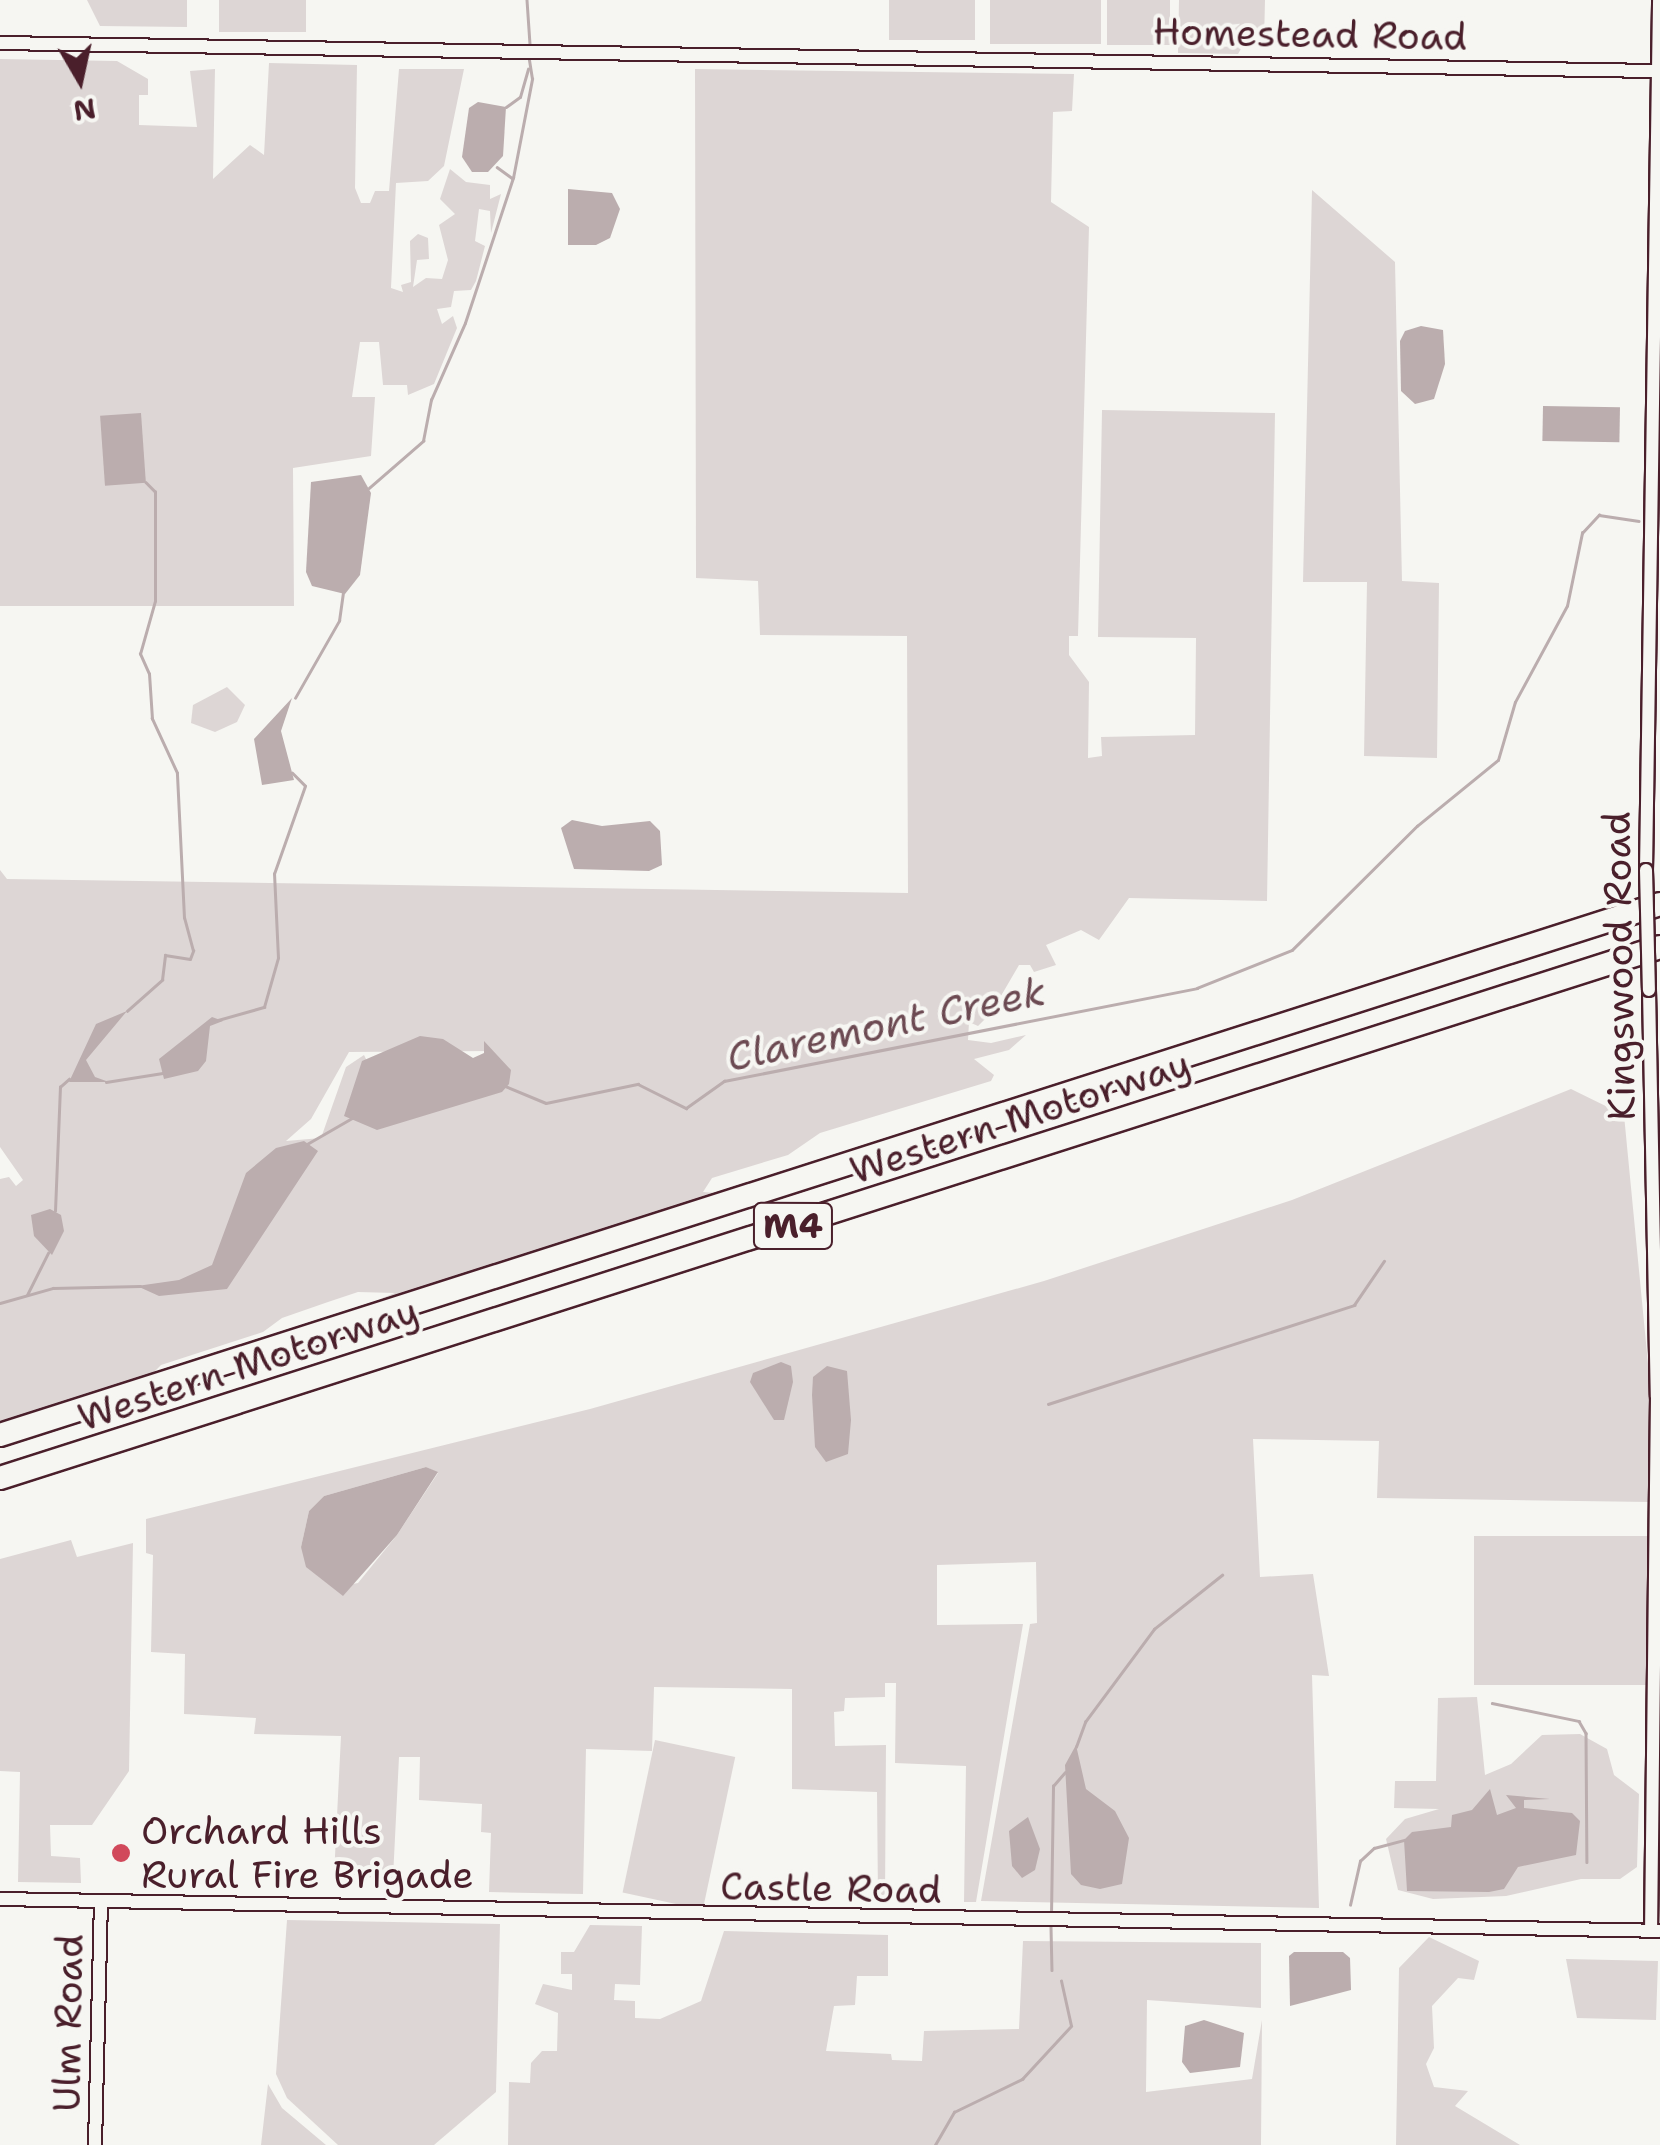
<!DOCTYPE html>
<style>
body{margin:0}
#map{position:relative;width:1660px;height:2145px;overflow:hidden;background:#f6f6f2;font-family:"Shantell Sans",sans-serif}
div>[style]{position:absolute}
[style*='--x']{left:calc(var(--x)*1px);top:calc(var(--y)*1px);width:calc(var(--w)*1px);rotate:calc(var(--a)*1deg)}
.green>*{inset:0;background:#ddd6d5;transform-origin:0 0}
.water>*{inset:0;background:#bbadae;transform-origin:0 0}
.stream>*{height:2.5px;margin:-1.25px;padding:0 1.25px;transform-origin:1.25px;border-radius:1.25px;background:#bbadae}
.roads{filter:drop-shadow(2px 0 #4a1f2b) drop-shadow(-2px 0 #4a1f2b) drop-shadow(0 2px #4a1f2b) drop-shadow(0 -2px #4a1f2b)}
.minor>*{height:12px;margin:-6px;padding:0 6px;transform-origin:6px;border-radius:6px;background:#f6f6f2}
.motorway>*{height:22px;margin:-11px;padding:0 11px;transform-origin:11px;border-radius:11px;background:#f6f6f2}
.bridges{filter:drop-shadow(2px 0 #4a1f2b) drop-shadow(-2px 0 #4a1f2b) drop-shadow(0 2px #4a1f2b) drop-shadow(0 -2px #4a1f2b)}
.minor-bridge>*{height:12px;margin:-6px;padding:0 6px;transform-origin:6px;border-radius:6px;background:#f6f6f2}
.dots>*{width:28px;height:28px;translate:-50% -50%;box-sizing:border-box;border:5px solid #f6f6f2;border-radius:50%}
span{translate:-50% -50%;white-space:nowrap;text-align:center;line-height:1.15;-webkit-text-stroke:8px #f6f6f2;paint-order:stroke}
.shield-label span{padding:2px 8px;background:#f6f6f2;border:2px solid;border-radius:8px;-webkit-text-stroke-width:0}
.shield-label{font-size:35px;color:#4a1f2b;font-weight:700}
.street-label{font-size:38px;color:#4a1f2b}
.poi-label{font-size:38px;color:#4a1f2b}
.left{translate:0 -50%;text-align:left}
.water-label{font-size:40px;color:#6c4a52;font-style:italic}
.north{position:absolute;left:30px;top:30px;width:100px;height:100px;-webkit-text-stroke:8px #f6f6f2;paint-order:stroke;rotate:171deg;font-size:28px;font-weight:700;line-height:40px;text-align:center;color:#4a1f2b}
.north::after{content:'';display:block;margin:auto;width:35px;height:45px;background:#4a1f2b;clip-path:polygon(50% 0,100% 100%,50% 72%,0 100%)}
</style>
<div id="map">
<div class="green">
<div style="clip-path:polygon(87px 0,187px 0,187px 27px,100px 26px)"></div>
<div style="left:219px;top:0;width:87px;height:32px"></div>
<div style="left:889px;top:0;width:86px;height:40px"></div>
<div style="left:990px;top:0;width:111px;height:44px"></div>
<div style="left:1107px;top:0;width:63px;height:45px"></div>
<div style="clip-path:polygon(1179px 0,1265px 0,1264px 42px,1245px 42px,1238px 54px,1178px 53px)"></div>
<div style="clip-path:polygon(0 59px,117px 61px,148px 79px,148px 95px,139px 95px,139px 125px,197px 127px,190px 71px,215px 69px,213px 179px,250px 145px,264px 155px,269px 63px,357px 65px,355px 188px,361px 203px,370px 203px,375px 191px,389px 191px,399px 69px,464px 69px,444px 166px,428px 181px,396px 183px,391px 288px,403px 292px,401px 285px,411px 282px,410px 241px,418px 234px,428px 238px,429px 259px,417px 260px,413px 287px,426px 278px,442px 279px,448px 260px,439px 225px,455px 214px,440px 199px,450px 169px,466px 182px,490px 185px,490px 199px,501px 194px,491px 233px,490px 211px,479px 209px,475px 241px,485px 246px,476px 281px,471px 290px,454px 291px,451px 307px,437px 309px,442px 324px,453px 316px,457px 328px,434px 384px,408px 395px,407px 385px,383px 385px,379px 342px,360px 342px,352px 397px,375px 397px,371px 456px,293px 468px,294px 606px,0 606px)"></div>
<div style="clip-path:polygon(evenodd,695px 69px,1074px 74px,1072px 111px,1053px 112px,1051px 202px,1089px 227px,1078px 636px,1069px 636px,1069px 655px,1089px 682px,1088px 758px,1102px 756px,1101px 737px,1195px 735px,1196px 638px,1098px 637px,1102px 410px,1275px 413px,1267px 901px,1129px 898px,1099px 940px,1081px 930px,1046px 945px,1056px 965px,1034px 972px,1030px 965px,1019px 965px,991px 1013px,978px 1026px,969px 1022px,968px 1040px,991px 1043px,1026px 1035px,1009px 1050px,974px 1059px,994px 1075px,991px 1081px,820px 1133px,788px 1155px,712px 1178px,703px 1192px,716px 1193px,419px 1289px,380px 1299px,395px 1293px,358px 1292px,328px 1302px,282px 1318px,263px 1332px,161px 1365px,151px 1375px,0 1421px,0 1179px,9px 1177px,16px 1186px,23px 1180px,0 1147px,0 870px,7px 879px,908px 893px,907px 636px,760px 635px,758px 581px,696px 578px,695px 69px,494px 1051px,359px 1100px,371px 1069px,364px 1055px,346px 1067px,321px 1138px,286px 1141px,311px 1119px,349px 1052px,494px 1051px)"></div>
<div style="clip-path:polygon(1312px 190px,1395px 262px,1402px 581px,1439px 583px,1437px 758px,1364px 756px,1367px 582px,1303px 582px)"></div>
<div style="clip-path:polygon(227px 687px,245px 705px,237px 722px,215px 732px,191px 723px,193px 705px)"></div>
<div style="clip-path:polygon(evenodd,1571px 1089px,1624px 1115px,1652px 1405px,1650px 1502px,1377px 1498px,1379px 1441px,1253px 1439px,1260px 1577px,1313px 1574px,1329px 1676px,1312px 1675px,1319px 1908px,981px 1901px,1030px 1624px,1037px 1623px,1036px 1562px,937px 1565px,937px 1625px,1023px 1624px,976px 1902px,964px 1902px,966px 1766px,895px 1763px,896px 1683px,885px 1683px,885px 1697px,845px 1698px,844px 1711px,834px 1712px,835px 1746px,886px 1745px,885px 1900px,878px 1900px,877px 1792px,792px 1789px,792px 1689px,654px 1687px,652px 1751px,586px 1749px,583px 1894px,489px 1892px,491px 1833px,481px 1832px,482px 1804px,419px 1800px,420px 1757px,399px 1757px,393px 1878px,334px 1876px,341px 1736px,254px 1734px,256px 1718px,184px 1714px,185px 1654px,151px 1652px,153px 1555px,146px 1553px,146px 1519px,590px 1409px,1044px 1281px,1292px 1200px,1571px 1089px,426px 1467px,438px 1473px,397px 1535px,358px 1583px,337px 1587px,301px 1547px,309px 1511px,324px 1496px,426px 1467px)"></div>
<div style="left:1474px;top:1536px;width:175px;height:149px"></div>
<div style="clip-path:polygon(71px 1540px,77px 1557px,133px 1543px,129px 1771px,92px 1825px,50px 1825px,51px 1856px,80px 1858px,81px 1883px,18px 1882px,20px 1772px,0 1771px,0 1559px)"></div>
<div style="clip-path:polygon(1477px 1697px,1485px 1775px,1511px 1764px,1542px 1735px,1580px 1734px,1607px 1749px,1614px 1775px,1639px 1794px,1637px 1867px,1620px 1879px,1581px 1879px,1506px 1896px,1433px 1899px,1398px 1890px,1386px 1839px,1405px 1819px,1439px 1809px,1394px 1808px,1395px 1781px,1436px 1781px,1438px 1698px)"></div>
<div style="left:655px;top:1740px;width:82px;height:156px;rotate:12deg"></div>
<div style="clip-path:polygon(287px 1920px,500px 1924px,496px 2092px,434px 2145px,338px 2145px,287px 2098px,276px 2074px)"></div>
<div style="clip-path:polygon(590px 1925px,642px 1926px,640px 1985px,615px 1984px,614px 2000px,635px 2001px,635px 2018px,660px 2019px,701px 2001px,724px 1931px,888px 1935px,888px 1976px,857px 1976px,855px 2005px,834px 2006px,826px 2051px,891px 2054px,892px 2060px,922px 2061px,924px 2031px,1019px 2029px,1023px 1941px,1261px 1943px,1261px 2008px,1147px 2000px,1146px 2092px,1252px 2079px,1262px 2020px,1261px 2145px,508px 2145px,509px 2082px,530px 2083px,531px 2063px,542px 2051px,557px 2051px,558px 2013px,535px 2004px,543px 1984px,572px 1990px,572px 1974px,561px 1974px,561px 1952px,574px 1952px)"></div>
<div style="clip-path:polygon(1429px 1937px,1479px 1961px,1474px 1980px,1458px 1978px,1432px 2006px,1434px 2048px,1426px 2064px,1434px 2087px,1468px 2091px,1455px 2106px,1520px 2145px,1396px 2145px,1399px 1968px)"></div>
<div style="clip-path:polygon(1566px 1959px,1658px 1961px,1656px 2020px,1577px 2018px)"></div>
<div style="clip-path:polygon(268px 2084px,282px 2108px,326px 2145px,261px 2145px)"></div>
</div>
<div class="water">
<div style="clip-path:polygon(478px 102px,506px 107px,503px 156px,488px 172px,472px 172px,462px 157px,469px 108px)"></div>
<div style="clip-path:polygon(568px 189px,612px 193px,620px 209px,610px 238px,596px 245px,568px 245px)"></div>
<div style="clip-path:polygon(1421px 326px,1443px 330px,1445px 364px,1434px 399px,1415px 404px,1401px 391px,1400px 341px,1405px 331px)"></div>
<div style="left:1543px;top:406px;width:77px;height:35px;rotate:1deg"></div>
<div style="left:141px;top:413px;width:70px;height:41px;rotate:86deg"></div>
<div style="clip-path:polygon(361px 475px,371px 493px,360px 575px,345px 594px,312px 586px,306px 572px,311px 482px)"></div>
<div style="clip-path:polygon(292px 698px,281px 731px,294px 780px,262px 785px,254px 739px)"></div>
<div style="clip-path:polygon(572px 820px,602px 826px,650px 821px,660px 831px,662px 865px,649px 871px,574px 869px,561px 828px)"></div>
<div style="clip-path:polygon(127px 1011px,86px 1060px,95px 1077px,109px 1082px,69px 1082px,96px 1024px)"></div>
<div style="clip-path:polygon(212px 1017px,223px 1021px,210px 1026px,206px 1061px,198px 1071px,164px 1079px,159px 1059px)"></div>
<div style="clip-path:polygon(420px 1036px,443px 1039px,473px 1058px,484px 1053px,484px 1041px,511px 1070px,509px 1084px,502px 1092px,377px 1130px,344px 1116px,362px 1061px)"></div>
<div style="clip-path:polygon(304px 1141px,318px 1151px,227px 1289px,159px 1296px,137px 1286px,179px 1280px,212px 1265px,246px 1173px,276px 1148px)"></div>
<div style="clip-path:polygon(50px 1209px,61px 1215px,64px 1231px,52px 1255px,34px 1236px,31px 1215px)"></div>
<div style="clip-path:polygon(781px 1362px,791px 1366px,793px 1382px,784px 1420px,774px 1420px,750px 1382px,753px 1373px)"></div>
<div style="clip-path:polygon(827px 1366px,847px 1371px,851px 1420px,848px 1454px,826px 1462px,815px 1447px,812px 1395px,813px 1377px)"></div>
<div style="clip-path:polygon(426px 1467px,438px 1472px,397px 1535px,343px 1596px,306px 1567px,301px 1547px,309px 1511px,324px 1496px)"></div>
<div style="clip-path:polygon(1076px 1745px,1086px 1789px,1115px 1811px,1129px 1838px,1122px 1884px,1100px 1889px,1081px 1885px,1071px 1874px,1065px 1765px)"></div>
<div style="clip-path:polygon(1490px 1789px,1497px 1815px,1516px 1808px,1506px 1795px,1550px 1799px,1524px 1800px,1524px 1808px,1572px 1813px,1580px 1821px,1576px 1855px,1518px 1867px,1504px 1889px,1489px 1892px,1407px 1891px,1404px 1840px,1412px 1832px,1451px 1827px,1452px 1815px,1472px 1810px)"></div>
<div style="clip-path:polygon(1028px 1817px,1040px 1849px,1035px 1870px,1022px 1878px,1012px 1866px,1009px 1831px)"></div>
<div style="clip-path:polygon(1294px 1952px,1343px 1952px,1350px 1958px,1351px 1990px,1290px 2006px,1289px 1956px)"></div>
<div style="clip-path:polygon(1204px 2020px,1244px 2033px,1240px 2067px,1190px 2073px,1182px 2062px,1185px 2026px)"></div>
</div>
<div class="stream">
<div style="--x:527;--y:0;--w:44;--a:86.1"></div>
<div style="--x:506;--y:107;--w:17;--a:-36"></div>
<div style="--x:520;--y:97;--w:29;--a:-74"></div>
<div style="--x:497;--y:167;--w:19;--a:36"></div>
<div style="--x:369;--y:488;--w:72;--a:-41"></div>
<div style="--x:423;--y:441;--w:42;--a:-79"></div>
<div style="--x:431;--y:400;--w:84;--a:-66.2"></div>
<div style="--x:465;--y:323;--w:153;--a:-71.7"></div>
<div style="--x:513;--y:178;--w:101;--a:-79.1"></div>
<div style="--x:532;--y:79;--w:20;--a:-99"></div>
<div style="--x:295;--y:698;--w:89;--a:-60.3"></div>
<div style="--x:339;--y:621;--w:29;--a:-82"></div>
<div style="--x:127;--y:1011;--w:47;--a:-41.5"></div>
<div style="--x:162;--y:980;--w:25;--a:-83"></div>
<div style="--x:165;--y:955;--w:25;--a:9"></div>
<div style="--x:190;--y:959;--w:9;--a:-69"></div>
<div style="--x:193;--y:951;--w:34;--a:-105"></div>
<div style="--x:184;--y:918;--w:145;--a:-92.8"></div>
<div style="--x:177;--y:773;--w:60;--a:-114.8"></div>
<div style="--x:152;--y:719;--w:45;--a:-93.8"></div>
<div style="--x:149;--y:674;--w:22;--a:-114"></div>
<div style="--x:140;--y:654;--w:55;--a:-74.2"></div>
<div style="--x:155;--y:601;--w:109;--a:-90"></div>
<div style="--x:155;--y:492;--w:13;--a:-135"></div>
<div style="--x:218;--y:1020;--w:48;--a:-15.8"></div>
<div style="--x:264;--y:1007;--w:51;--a:-74.1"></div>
<div style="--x:278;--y:958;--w:84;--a:-92.7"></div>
<div style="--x:274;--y:874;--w:93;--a:-70.6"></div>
<div style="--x:305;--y:786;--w:18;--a:-135"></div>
<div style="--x:106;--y:1082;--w:57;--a:-9.1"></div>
<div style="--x:505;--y:1086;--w:44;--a:22.5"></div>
<div style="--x:546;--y:1103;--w:94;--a:-11.7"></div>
<div style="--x:638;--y:1084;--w:54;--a:26.6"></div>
<div style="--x:686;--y:1108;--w:47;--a:-35.4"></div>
<div style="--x:724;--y:1081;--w:482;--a:-11.1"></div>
<div style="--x:1197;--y:988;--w:102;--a:-21.8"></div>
<div style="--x:1292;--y:950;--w:176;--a:-44.8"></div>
<div style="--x:1417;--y:826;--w:104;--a:-39.2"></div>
<div style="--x:1498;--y:760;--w:60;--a:-73.7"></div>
<div style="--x:1515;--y:702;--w:109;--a:-61.6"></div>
<div style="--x:1567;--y:606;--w:75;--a:-78.4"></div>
<div style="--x:1582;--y:533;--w:25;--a:-47"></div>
<div style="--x:1599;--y:515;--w:40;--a:8.5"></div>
<div style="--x:307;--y:1144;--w:52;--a:-30"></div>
<div style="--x:55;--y:1211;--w:124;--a:-87.7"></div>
<div style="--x:60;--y:1087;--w:12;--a:-42"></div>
<div style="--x:27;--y:1295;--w:47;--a:-63.4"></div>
<div style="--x:0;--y:1303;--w:55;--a:-15.8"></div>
<div style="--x:53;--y:1288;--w:87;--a:-1.3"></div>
<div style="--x:1048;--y:1404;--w:322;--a:-17.9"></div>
<div style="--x:1354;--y:1305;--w:53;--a:-55.7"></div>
<div style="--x:1492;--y:1703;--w:89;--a:11.7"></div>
<div style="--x:1579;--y:1721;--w:14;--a:60"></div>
<div style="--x:1586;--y:1733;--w:129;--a:89.6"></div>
<div style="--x:1076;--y:1747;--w:27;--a:-70"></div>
<div style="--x:1085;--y:1722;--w:116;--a:-53.4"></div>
<div style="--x:1154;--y:1629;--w:87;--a:-38.5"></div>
<div style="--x:1350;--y:1905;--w:45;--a:-77.2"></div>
<div style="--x:1360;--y:1861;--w:19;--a:-43"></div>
<div style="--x:1374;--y:1848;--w:31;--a:-15"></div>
<div style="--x:1051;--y:1915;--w:129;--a:-89.1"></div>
<div style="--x:1053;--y:1786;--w:18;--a:-49"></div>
<div style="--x:1051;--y:1927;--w:43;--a:88.7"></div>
<div style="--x:935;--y:2145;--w:38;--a:-60"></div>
<div style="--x:954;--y:2112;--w:76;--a:-25.9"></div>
<div style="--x:1022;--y:2079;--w:72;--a:-47.2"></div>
<div style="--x:1071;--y:2026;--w:46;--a:-102.5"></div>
</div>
<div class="roads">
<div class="minor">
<div style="--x:0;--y:43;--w:1660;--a:0.97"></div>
<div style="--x:1646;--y:870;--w:870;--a:-89.14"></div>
<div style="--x:1649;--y:990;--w:407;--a:88.9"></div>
<div style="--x:1657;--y:1397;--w:534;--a:90.64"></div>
<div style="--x:0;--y:1899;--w:1660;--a:1.1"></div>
<div style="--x:95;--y:2145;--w:243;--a:-88.6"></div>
</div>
<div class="motorway">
<div style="--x:0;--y:1435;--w:1743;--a:-17.74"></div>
<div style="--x:0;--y:1478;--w:1743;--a:-17.74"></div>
</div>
</div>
<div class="bridges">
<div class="minor-bridge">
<div style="--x:1646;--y:870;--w:120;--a:88.6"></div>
</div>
</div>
<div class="dots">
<div style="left:121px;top:1853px;background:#d1495b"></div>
</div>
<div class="shield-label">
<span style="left:793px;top:1226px">M4</span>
</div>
<div class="street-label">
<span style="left:1310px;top:34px;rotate:1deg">Homestead Road</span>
<span style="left:1619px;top:966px;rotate:-91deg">Kingswood Road</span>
<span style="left:1020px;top:1117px;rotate:-18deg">Western Motorway</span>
<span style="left:248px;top:1364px;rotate:-18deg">Western Motorway</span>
<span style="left:831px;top:1888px;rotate:1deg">Castle Road</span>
<span style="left:68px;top:2023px;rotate:-89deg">Ulm Road</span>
</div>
<div class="poi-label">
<span class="left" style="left:141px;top:1853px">Orchard Hills<br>Rural Fire Brigade</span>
</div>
<div class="water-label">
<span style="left:886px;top:1024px;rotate:-12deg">Claremont Creek</span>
</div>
<div class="north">N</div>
</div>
